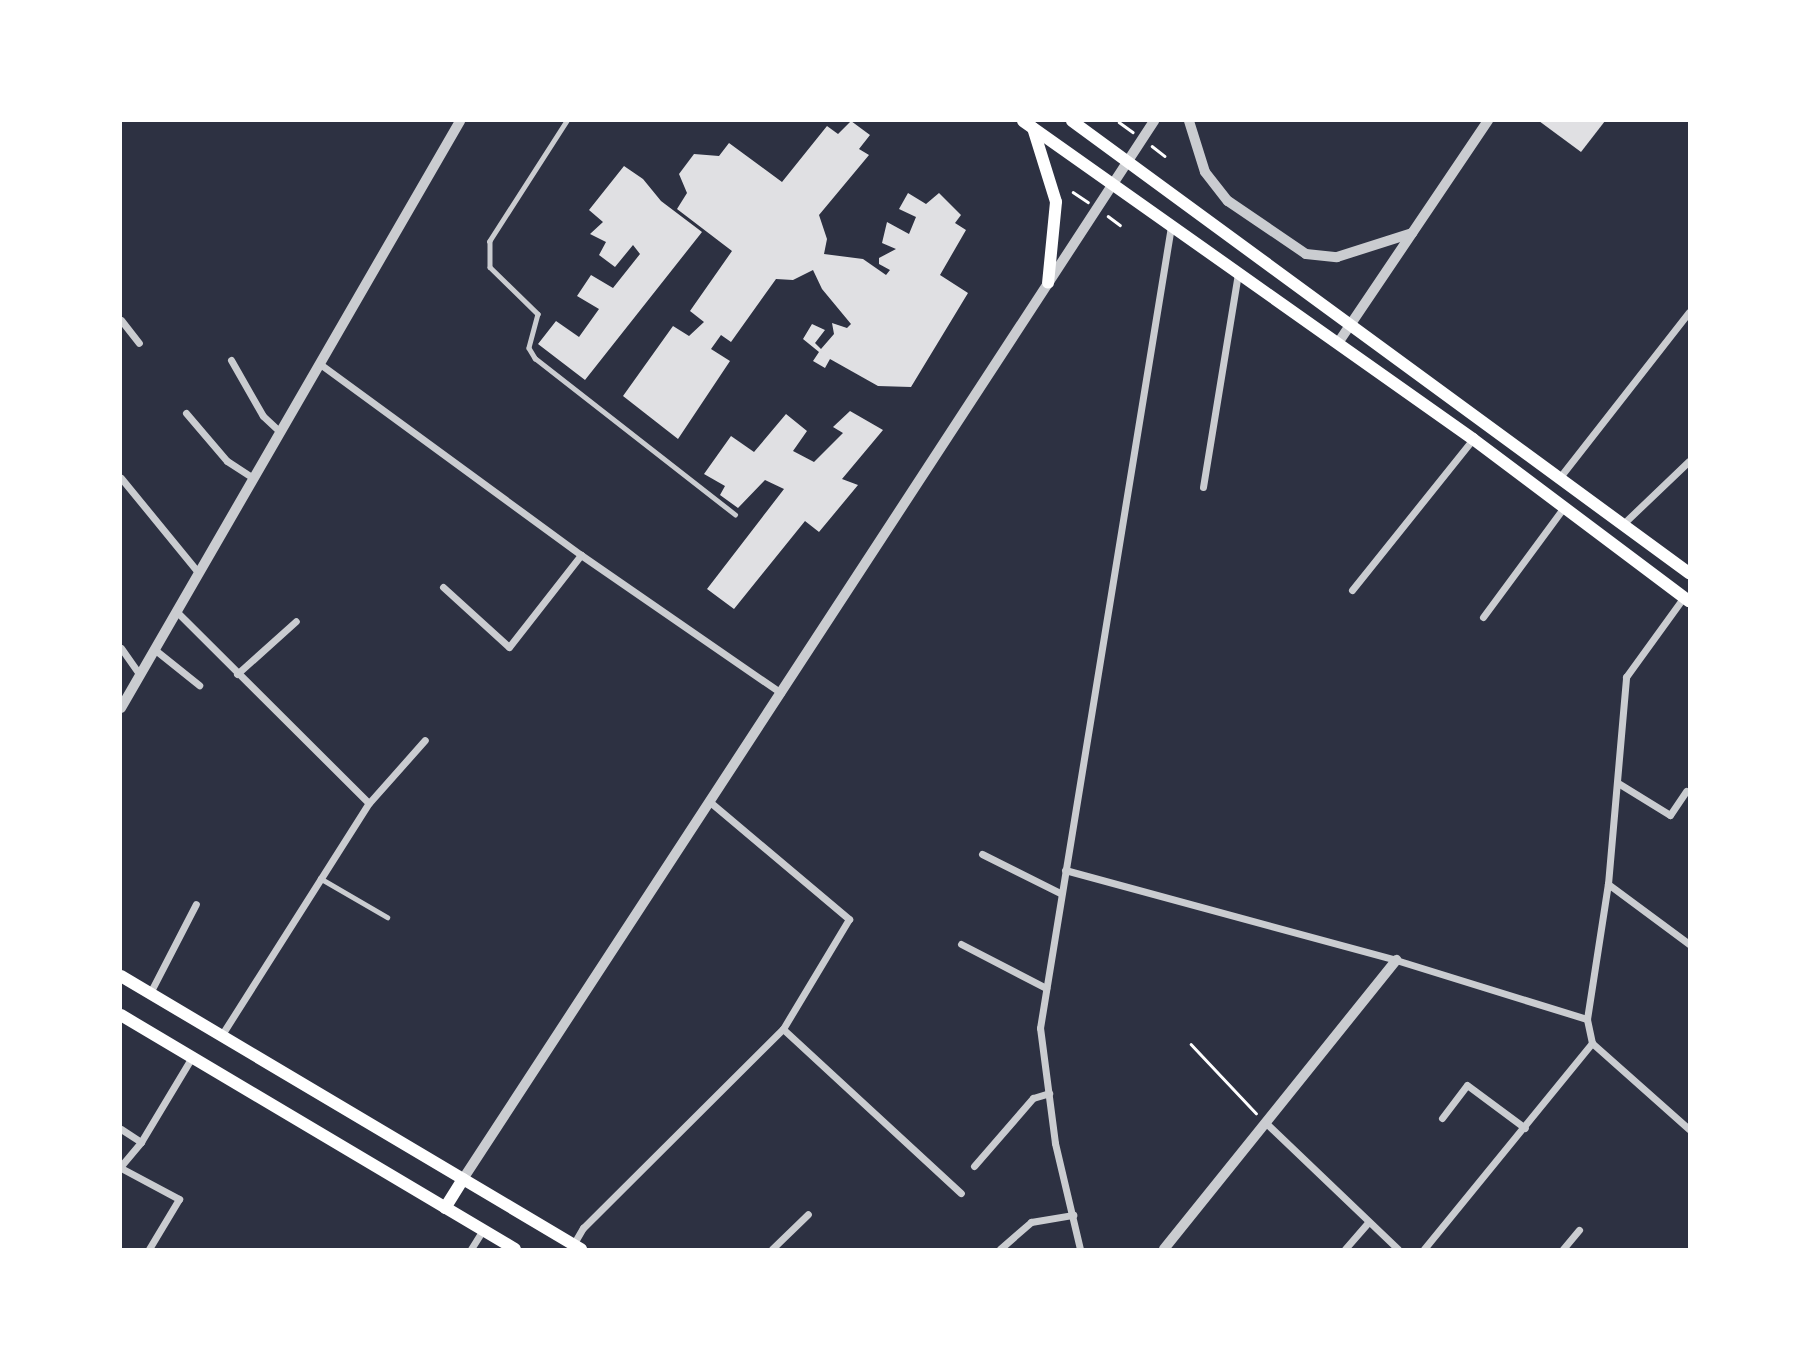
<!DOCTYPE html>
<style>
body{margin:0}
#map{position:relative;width:1810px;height:1370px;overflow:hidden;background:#2d3142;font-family:"Noto Sans",sans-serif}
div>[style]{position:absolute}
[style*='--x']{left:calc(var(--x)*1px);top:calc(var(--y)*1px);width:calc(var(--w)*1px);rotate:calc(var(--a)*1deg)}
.building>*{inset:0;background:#e0e0e3}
.path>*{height:2.5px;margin:-1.25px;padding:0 1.25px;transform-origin:1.25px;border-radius:1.25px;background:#fff}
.service>*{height:4.5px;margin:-2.25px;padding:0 2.25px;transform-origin:2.25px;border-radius:2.25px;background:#caccd0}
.minor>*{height:7px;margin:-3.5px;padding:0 3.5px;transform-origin:3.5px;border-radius:3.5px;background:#caccd0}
.tertiary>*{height:10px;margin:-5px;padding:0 5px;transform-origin:5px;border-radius:5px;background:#caccd0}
.secondary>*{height:12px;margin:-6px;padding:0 6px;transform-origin:6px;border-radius:6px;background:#fff}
span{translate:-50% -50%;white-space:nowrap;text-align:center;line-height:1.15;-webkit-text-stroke:7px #fff;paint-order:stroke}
.frame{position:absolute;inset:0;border:122px solid #fff;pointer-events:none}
</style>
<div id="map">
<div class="building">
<div style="clip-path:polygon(851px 121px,870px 135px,859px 149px,869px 155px,819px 215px,827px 239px,824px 254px,863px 259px,886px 275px,890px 270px,879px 264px,879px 258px,896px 249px,882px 243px,887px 222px,909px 234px,916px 217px,899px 209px,908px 193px,926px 204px,939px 193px,961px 215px,955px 223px,966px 230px,940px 275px,968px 293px,911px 387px,878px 386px,830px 359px,825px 368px,813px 361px,819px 352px,803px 339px,812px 324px,825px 330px,815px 343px,821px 349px,834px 334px,832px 323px,847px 328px,851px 324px,822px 289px,813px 270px,793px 280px,776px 279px,731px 342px,721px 335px,711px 349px,730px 361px,678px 439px,623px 396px,673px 326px,689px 336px,704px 322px,690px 311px,732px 251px,677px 209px,687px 193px,679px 174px,694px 154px,719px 156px,729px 143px,782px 182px,827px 126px,838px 134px)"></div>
<div style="clip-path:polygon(1539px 121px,1605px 121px,1581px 152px)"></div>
<div style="clip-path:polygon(624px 166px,643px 179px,661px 201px,702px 232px,585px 380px,538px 344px,556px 321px,579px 337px,599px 309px,577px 296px,591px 275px,613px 288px,640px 254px,633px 245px,615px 267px,599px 255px,606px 242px,590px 234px,603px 222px,589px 210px)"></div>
<div style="clip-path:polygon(850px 411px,883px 430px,842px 479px,858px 485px,819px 532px,805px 521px,734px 609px,707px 589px,784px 489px,765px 480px,738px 508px,720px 495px,725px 486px,704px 474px,731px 436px,754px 452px,786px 414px,807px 431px,793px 451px,814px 462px,843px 433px,833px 427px)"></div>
</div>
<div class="path">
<div style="--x:1119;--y:122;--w:17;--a:36"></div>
<div style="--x:1152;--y:146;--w:16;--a:38"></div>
<div style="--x:1073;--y:192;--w:18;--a:34"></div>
<div style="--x:1108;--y:216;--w:15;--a:37"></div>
<div style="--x:1191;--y:1044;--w:95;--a:46.7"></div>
</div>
<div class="service">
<div style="--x:567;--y:121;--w:143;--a:122.7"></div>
<div style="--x:490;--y:241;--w:26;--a:90"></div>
<div style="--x:490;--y:267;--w:67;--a:44.4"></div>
<div style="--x:538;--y:314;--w:35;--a:105"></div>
<div style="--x:529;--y:348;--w:12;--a:59"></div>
<div style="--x:535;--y:358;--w:254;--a:38"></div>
<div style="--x:320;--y:878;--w:78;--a:30.2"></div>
</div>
<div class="minor">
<div style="--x:121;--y:320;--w:29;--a:52"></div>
<div style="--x:231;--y:360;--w:64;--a:60.3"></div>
<div style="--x:263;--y:416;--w:22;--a:43"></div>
<div style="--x:320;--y:364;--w:323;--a:36.2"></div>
<div style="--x:581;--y:555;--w:243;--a:34.6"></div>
<div style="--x:186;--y:413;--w:63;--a:49.5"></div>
<div style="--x:227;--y:461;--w:30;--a:33"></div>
<div style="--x:1560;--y:477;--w:209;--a:-52"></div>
<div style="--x:121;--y:478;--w:122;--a:50.7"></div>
<div style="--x:1203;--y:487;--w:217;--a:-80.7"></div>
<div style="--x:1623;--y:524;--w:91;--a:-43.7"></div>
<div style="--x:443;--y:587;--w:89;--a:42.3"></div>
<div style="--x:509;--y:647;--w:117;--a:-52"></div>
<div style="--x:1352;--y:590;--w:193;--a:-51.3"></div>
<div style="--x:176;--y:611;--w:272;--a:44.9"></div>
<div style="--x:1483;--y:617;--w:137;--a:-53.6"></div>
<div style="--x:121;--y:648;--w:33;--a:55"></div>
<div style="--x:154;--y:649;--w:58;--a:38.7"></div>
<div style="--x:237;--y:674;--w:79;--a:-41.9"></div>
<div style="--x:1618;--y:783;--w:61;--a:31.6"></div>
<div style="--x:1670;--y:815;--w:29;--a:-56"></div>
<div style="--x:710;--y:802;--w:182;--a:40.1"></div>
<div style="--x:849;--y:919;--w:128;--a:121"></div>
<div style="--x:982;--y:854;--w:87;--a:26.6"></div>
<div style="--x:1065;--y:870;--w:343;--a:15.2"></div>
<div style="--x:1396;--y:960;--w:200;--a:17.2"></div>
<div style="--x:1608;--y:884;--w:101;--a:36.5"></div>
<div style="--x:961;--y:944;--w:96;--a:27.4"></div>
<div style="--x:150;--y:993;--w:100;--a:-62.7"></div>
<div style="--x:221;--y:1036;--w:276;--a:-57.6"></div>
<div style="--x:369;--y:803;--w:84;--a:-48.4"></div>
<div style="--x:1592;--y:1043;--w:25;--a:-102"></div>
<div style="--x:1587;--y:1019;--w:137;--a:-81.2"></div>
<div style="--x:1608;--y:884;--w:208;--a:-85"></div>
<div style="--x:1626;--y:677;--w:99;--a:-54.1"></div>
<div style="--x:1592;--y:1043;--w:130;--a:41.6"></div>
<div style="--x:1442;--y:1118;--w:41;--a:-52.9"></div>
<div style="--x:1467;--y:1085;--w:72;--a:36.6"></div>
<div style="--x:1267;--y:1124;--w:181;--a:43.7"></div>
<div style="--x:121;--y:1129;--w:24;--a:33"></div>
<div style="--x:121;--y:1166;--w:31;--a:-50"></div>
<div style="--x:141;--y:1142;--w:99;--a:-59"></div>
<div style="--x:974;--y:1166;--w:90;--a:-49.1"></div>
<div style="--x:1033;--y:1098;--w:17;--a:-17"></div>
<div style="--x:121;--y:1168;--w:66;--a:28.1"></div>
<div style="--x:179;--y:1199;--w:58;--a:121"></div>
<div style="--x:573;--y:1245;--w:20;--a:-60"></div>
<div style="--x:583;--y:1228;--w:282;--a:-44.9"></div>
<div style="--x:783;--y:1029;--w:242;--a:42.7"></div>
<div style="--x:471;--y:1249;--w:22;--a:-58"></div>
<div style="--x:772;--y:1249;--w:50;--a:-44.2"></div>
<div style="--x:1000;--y:1249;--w:41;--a:-41.1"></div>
<div style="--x:1031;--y:1222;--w:43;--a:-9.5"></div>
<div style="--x:1080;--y:1249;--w:109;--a:-103.3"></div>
<div style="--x:1055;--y:1143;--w:116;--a:-97.4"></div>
<div style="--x:1040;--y:1028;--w:813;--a:-80.72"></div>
<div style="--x:1345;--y:1249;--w:35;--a:-49"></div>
<div style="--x:1424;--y:1249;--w:266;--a:-50.8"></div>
<div style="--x:1563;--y:1249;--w:25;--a:-50"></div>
</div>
<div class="tertiary">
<div style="--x:1189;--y:121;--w:53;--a:72.6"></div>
<div style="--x:1205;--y:172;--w:37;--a:52"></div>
<div style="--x:1228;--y:201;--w:94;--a:34.2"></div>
<div style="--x:1306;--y:254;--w:31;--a:6"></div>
<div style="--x:1337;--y:257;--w:79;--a:-17.7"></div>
<div style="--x:1338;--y:343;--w:268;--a:-56"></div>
<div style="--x:121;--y:708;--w:678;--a:-59.99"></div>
<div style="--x:463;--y:1179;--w:1264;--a:-56.85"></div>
<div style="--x:1164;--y:1249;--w:371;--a:-51.2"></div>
</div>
<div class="secondary">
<div style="--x:1023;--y:121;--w:551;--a:35.25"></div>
<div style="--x:1473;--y:439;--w:270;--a:36.9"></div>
<div style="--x:1072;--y:121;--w:765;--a:36.23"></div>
<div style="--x:1033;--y:128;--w:77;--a:72.7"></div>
<div style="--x:1056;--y:202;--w:81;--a:95.6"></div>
<div style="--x:121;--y:976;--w:535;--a:30.69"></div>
<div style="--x:121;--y:1015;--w:458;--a:30.7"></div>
<div style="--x:445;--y:1208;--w:34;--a:-58"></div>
</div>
<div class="frame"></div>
</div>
